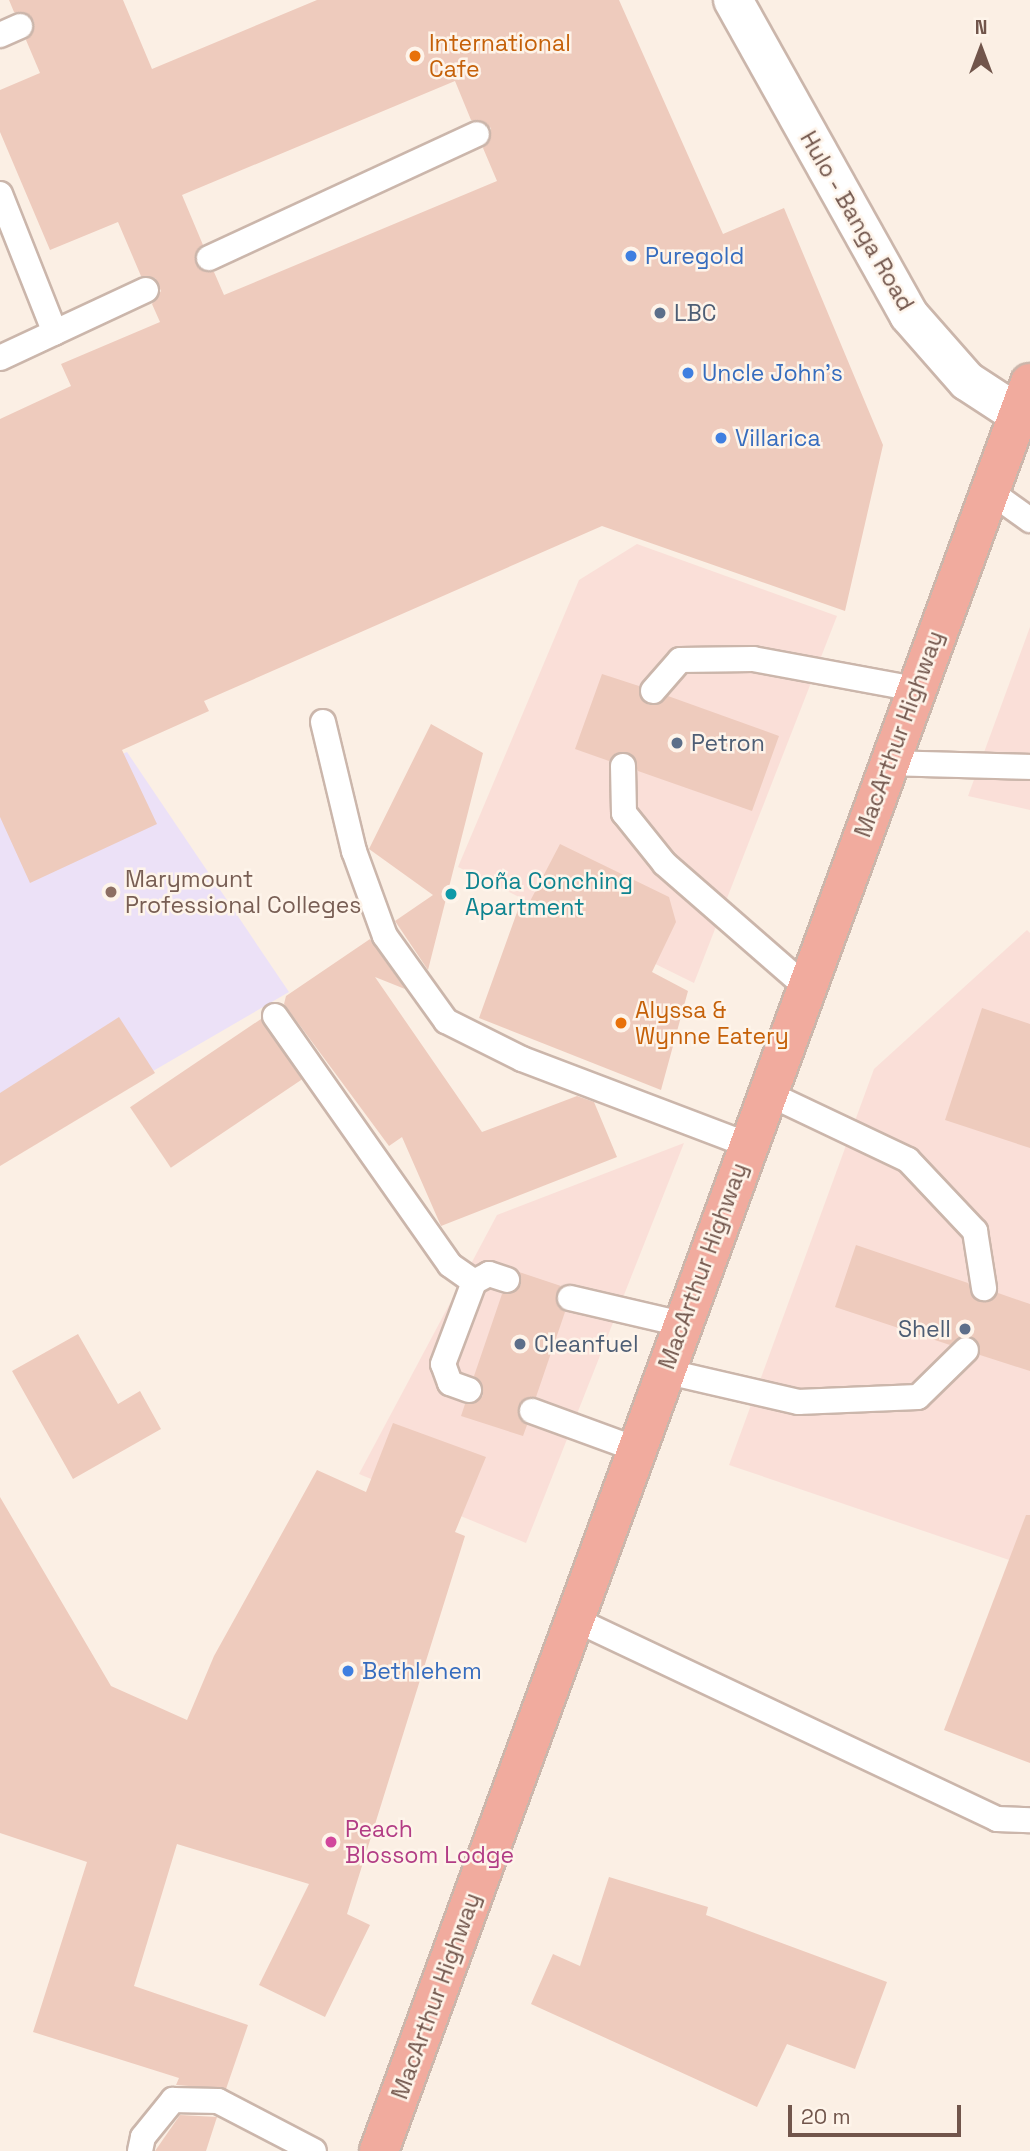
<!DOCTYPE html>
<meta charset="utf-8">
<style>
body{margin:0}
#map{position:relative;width:1030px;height:2151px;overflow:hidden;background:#fbefe4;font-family:"Space Grotesk",sans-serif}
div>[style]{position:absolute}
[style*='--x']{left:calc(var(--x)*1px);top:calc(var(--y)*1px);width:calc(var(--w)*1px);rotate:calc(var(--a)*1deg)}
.commercial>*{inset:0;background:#fadfd8}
.education>*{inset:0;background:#ece1f7}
.building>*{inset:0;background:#eecbbd;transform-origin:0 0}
.roads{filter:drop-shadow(2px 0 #cbb6ab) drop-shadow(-2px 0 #cbb6ab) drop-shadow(0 2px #cbb6ab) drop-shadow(0 -2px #cbb6ab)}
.lane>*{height:24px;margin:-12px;padding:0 12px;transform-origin:12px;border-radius:12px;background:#fff}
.secondary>*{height:38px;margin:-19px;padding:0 19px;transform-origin:19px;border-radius:19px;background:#fff}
.highway>*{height:38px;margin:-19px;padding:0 19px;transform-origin:19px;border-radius:19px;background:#f1ab9e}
.dots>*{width:19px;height:19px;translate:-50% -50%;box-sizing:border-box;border:4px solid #fef4ea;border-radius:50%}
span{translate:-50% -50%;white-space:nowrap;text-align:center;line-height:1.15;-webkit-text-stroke:5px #fef4ea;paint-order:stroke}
.food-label{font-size:23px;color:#c56008}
.left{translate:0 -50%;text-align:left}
.street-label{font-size:23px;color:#71554b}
.shop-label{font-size:23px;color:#366cbe}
.service-label{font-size:23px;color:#4e5e75}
.right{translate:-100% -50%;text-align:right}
.education-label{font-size:23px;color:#785e54}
.culture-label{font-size:23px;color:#0d838f}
.hotel-label{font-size:23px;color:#b23c85}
.north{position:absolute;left:946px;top:14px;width:70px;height:70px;-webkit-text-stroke:5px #fef4ea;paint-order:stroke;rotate:0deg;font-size:19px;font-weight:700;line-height:28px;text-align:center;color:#71554b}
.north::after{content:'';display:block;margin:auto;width:24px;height:32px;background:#71554b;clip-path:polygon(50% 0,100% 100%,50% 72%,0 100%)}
.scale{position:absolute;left:788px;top:2105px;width:173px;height:32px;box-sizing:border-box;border:4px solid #71554b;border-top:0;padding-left:9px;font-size:21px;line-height:24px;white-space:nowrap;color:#71554b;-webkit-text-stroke:5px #fef4ea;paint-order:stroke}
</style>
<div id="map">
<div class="commercial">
<div style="clip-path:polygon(637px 544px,837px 616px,694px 983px,458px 867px,579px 580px)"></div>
<div style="clip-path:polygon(1030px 627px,1030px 810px,968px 796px)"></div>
<div style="clip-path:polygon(1027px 930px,1030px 933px,1030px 1567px,729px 1465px,874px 1069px)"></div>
<div style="clip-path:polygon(684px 1143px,526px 1543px,359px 1474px,497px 1215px)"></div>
</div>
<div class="education">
<div style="clip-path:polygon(0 717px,35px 792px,127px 752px,289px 992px,0 1160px)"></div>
</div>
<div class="building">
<div style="clip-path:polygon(evenodd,9px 0,123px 0,152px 69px,317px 0,619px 0,723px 234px,784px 208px,883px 445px,845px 611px,602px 526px,204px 701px,209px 711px,122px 750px,157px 824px,30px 883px,0 817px,0 419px,71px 386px,61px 364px,160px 322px,152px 304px,161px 291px,155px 278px,141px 276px,118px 222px,50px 250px,0 132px,0 90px,40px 73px,26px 40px,34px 21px,14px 12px,9px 0,455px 81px,471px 120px,491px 128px,483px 148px,497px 181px,224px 295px,214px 272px,196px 265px,203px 245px,182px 195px,455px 81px)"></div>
<div style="clip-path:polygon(602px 674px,639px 686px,649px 705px,668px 696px,779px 736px,752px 811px,638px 771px,630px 753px,616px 753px,609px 761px,575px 749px)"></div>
<div style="clip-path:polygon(431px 724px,483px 753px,428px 970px,395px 921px,433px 895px,369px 849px)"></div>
<div style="clip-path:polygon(560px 844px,669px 897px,676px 922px,652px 972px,688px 991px,661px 1090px,479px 1018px,520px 904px,527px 907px)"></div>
<div style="clip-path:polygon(370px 939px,405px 989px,375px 977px,482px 1132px,577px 1096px,594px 1102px,617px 1157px,441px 1226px,402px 1137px,389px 1146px,284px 1004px,286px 996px)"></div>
<div style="clip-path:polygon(982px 1008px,1030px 1024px,1030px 1148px,945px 1120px)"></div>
<div style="clip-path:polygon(119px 1017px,155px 1073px,0 1166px,0 1093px)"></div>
<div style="left:261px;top:1019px;width:73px;height:158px;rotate:56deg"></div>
<div style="clip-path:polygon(856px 1245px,968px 1283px,979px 1302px,998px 1293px,1030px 1304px,1030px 1371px,980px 1355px,971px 1336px,950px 1345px,835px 1307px)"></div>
<div style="clip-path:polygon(519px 1272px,561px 1286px,556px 1302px,565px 1312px,536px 1397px,518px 1407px,527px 1425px,523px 1436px,461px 1416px,465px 1404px,483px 1396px,474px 1376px,502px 1294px,521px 1285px)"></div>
<div style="clip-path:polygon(78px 1334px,118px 1404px,140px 1391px,161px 1429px,73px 1479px,12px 1371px)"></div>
<div style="clip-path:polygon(393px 1423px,486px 1457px,455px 1532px,465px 1536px,347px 1914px,370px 1925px,325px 2017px,259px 1985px,309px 1884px,177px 1844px,134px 1986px,248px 2025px,226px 2089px,176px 2085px,179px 2078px,33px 2032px,87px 1862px,0 1833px,0 1497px,111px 1686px,187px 1720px,214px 1656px,317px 1470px,366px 1492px)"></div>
<div style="clip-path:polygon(1026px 1515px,1030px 1515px,1030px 1763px,944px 1730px)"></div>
<div style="clip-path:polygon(609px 1877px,708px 1907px,706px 1915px,887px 1982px,855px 2069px,787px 2044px,757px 2107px,531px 2004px,553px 1954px,580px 1966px)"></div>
<div style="clip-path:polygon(180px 2115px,217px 2117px,206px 2151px,155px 2151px)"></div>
</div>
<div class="roads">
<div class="lane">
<div style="--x:0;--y:35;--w:22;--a:-24"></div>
<div style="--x:0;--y:194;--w:149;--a:68.4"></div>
<div style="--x:209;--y:258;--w:295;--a:-24.8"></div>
<div style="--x:0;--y:358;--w:161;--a:-25"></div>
<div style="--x:988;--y:490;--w:52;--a:35.5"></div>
<div style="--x:653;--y:691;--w:41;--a:-48.9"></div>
<div style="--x:680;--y:660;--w:73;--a:-0.8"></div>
<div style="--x:753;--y:659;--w:165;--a:10.5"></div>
<div style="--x:323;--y:722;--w:133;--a:76.5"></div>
<div style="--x:354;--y:851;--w:90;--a:70"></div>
<div style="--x:385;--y:936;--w:105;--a:54.3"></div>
<div style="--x:446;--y:1021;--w:85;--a:26.6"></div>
<div style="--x:522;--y:1059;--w:242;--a:20.8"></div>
<div style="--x:888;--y:763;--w:142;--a:1.6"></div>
<div style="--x:623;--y:766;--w:47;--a:88.8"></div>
<div style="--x:624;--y:813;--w:65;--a:51.2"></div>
<div style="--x:665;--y:864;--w:187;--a:41.1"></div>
<div style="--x:275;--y:1016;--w:304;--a:54.9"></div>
<div style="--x:450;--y:1265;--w:29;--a:35"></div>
<div style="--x:767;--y:1093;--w:156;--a:25.4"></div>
<div style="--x:908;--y:1160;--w:98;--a:46.7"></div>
<div style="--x:975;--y:1231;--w:58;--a:81"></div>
<div style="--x:570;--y:1298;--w:115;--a:13.1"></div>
<div style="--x:664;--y:1371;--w:138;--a:13"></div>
<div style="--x:798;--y:1402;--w:120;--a:-2.4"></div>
<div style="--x:918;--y:1397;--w:67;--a:-44.4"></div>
<div style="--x:469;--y:1390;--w:20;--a:-160"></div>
<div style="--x:450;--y:1383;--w:20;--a:-110"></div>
<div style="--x:443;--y:1364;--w:88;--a:-69.3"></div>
<div style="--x:474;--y:1282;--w:17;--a:-28"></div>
<div style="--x:489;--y:1274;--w:19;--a:18"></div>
<div style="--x:532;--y:1411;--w:111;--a:20.1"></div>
<div style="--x:574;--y:1619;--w:468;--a:25.3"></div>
<div style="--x:997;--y:1819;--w:33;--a:2"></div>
<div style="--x:140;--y:2151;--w:14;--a:-78"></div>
<div style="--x:143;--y:2137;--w:48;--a:-51"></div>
<div style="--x:173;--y:2100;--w:45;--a:1.3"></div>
<div style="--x:218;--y:2101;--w:108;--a:27.5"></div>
</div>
<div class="secondary">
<div style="--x:733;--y:0;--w:361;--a:60.8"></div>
<div style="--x:909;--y:315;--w:88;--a:48.7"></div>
<div style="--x:967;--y:381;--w:59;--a:33.1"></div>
</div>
<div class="highway">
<div style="--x:379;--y:2151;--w:1884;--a:-69.79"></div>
</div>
</div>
<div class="dots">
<div style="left:415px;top:56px;background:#e8710a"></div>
<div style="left:631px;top:256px;background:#3f7fe0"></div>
<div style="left:660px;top:313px;background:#5c6f8a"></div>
<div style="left:688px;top:373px;background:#3f7fe0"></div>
<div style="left:721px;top:438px;background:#3f7fe0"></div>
<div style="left:677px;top:743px;background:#5c6f8a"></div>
<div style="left:111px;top:892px;background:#8d6e63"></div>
<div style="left:451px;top:894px;background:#0f9aa8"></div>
<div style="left:621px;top:1023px;background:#e8710a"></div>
<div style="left:965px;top:1329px;background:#5c6f8a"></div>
<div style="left:520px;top:1344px;background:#5c6f8a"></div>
<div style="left:348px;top:1671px;background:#3f7fe0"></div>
<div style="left:331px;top:1842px;background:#d1479c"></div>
</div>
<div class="food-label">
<span class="left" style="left:429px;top:56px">International<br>Cafe</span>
<span class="left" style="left:635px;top:1023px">Alyssa &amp;<br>Wynne Eatery</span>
</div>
<div class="street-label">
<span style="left:857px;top:221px;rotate:60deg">Hulo - Banga Road</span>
<span style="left:899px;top:734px;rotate:-70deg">MacArthur Highway</span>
<span style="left:703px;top:1266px;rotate:-70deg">MacArthur Highway</span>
<span style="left:436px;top:1996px;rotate:-70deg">MacArthur Highway</span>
</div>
<div class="shop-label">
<span class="left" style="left:645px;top:256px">Puregold</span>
<span class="left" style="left:702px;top:373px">Uncle John's</span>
<span class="left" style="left:735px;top:438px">Villarica</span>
<span class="left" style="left:362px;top:1671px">Bethlehem</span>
</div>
<div class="service-label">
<span class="left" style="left:674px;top:313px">LBC</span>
<span class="left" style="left:691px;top:743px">Petron</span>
<span class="right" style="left:951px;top:1329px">Shell</span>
<span class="left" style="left:534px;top:1344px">Cleanfuel</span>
</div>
<div class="education-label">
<span class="left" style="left:125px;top:892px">Marymount<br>Professional Colleges</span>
</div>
<div class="culture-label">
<span class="left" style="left:465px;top:894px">Doña Conching<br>Apartment</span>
</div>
<div class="hotel-label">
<span class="left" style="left:345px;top:1842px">Peach<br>Blossom Lodge</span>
</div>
<div class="north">N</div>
<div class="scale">20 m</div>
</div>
